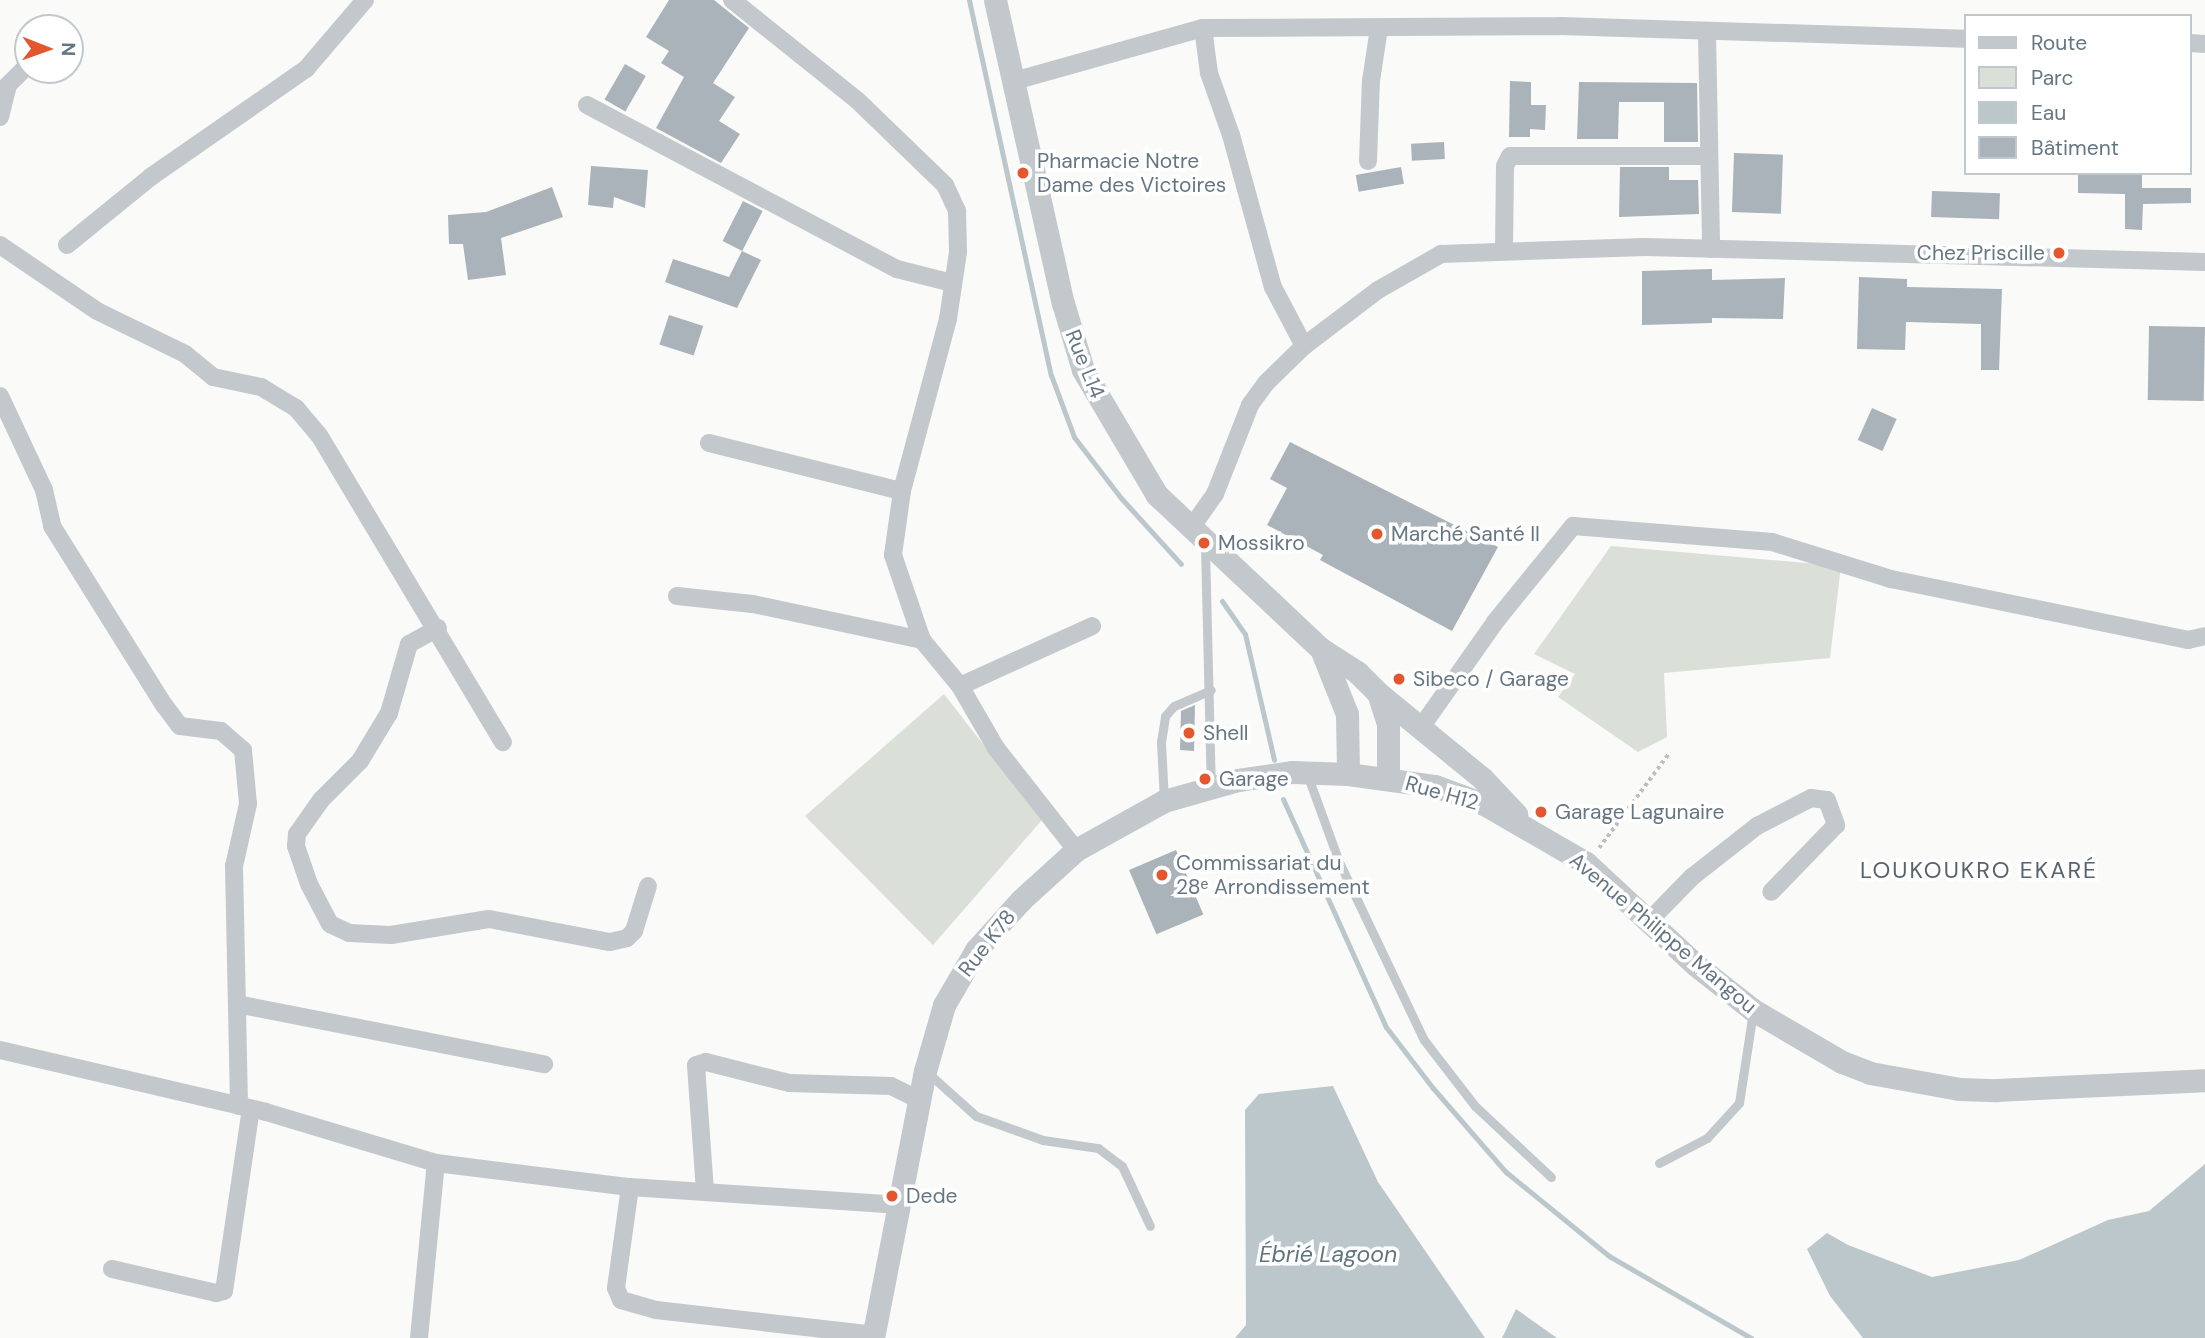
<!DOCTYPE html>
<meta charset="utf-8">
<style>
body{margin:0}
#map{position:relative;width:2205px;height:1338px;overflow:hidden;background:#fafaf8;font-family:"DM Sans",sans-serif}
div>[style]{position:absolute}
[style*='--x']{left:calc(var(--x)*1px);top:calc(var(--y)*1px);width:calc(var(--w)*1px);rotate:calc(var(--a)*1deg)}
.green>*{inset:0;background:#dadfd7}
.water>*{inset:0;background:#bbc7cb}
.stream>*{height:5px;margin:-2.5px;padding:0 2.5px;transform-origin:2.5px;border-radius:2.5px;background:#bbc7cb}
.building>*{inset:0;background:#aab3b9;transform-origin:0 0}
.path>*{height:3.5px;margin-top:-1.75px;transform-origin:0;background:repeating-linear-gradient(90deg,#bbbfc2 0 3.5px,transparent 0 7px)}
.service>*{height:9px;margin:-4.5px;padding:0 4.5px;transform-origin:4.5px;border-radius:4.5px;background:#c3c8cc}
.minor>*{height:18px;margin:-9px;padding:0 9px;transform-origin:9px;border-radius:9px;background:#c3c8cc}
.tertiary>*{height:23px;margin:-11.5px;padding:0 11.5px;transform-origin:11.5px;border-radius:11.5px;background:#c3c8cc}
.dots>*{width:19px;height:19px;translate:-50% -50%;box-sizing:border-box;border:4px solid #fff;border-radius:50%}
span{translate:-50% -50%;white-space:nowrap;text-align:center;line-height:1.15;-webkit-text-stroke:7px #fff;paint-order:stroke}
.poi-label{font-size:21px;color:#657683}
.left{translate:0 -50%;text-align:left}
.right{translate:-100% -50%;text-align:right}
.street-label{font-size:21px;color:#657683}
.neighbourhood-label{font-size:23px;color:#57646e;letter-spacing:2px}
.water-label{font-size:23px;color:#60757c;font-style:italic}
.legend{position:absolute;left:1964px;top:14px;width:228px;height:161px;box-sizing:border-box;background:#fff;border:2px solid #c1c8cd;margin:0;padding:9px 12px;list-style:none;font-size:21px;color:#657683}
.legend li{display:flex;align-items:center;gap:14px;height:35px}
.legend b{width:35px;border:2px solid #c1c8cd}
.north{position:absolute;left:14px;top:14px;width:70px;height:70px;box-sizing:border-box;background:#fff;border:2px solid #c1c8cd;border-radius:50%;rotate:91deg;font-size:19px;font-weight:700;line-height:28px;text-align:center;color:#657683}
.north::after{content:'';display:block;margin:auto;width:24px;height:32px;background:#e4572e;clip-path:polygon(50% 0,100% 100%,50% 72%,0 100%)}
</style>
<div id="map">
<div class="green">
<div style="clip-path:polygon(1611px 546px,1841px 566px,1830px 658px,1664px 673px,1667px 737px,1638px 752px,1558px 697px,1575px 674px,1534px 654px)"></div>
<div style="clip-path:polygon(944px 694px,1042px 820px,933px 945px,805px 816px)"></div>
</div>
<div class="water">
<div style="clip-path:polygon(1333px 1086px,1378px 1182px,1485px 1338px,1235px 1338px,1246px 1325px,1245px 1110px,1259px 1094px)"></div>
<div style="clip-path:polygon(2205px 1164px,2205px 1338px,1863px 1338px,1830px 1296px,1807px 1249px,1827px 1233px,1848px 1245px,1932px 1277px,2019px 1260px,2108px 1220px,2149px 1211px)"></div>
<div style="clip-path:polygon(1516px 1309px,1557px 1338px,1502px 1338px)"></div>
</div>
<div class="stream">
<div style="--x:969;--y:0;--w:384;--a:77.7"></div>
<div style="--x:1051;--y:375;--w:66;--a:69.6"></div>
<div style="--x:1074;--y:437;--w:77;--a:52.4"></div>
<div style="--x:1121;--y:498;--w:89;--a:47.7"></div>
<div style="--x:1222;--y:601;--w:40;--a:55.1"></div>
<div style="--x:1245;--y:634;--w:129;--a:77"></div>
<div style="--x:1283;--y:799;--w:250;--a:65.7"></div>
<div style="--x:1386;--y:1027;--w:76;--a:52.5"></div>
<div style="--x:1432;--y:1087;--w:113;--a:49"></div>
<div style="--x:1506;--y:1172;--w:133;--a:39.2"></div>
<div style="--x:1609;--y:1256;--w:164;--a:30"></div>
</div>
<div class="building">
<div style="clip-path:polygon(669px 0,714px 0,749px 28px,713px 83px,735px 97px,719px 121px,740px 134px,721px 163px,656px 128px,684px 77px,661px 63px,669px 51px,646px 37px)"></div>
<div style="left:625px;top:64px;width:24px;height:41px;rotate:30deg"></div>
<div style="clip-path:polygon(1510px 81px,1531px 82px,1531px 105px,1546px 105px,1545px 130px,1530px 129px,1530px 137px,1509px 137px)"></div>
<div style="clip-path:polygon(1579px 82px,1697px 83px,1698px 142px,1664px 142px,1664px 102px,1619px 102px,1618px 139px,1577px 139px)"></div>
<div style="left:1444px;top:142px;width:17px;height:33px;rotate:87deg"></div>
<div style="left:1734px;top:153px;width:49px;height:59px;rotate:2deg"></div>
<div style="clip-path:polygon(591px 166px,648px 170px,645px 208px,614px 197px,613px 208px,588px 205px)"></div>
<div style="left:1401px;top:167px;width:17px;height:46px;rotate:80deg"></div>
<div style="clip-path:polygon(1620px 167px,1669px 167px,1669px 180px,1698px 180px,1699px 214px,1619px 217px)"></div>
<div style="clip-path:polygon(2078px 173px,2142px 173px,2142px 188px,2191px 188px,2191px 203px,2143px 204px,2142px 230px,2125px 229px,2125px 194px,2078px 193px)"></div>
<div style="clip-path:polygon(552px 187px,563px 217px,501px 238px,506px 275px,468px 280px,463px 244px,449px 244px,448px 215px,486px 212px)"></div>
<div style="left:1932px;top:191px;width:68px;height:26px;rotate:2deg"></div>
<div style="left:743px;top:201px;width:22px;height:45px;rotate:27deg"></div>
<div style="clip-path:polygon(742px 251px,761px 260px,737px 308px,665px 282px,673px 259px,729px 277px)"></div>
<div style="clip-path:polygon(1712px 269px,1712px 280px,1785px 278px,1783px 319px,1712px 318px,1712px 323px,1642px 325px,1642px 271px)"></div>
<div style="clip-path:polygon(1859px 277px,1907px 279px,1907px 287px,2002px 289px,1999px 370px,1981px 370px,1981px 324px,1906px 322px,1905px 350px,1857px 349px)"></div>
<div style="left:669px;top:315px;width:36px;height:31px;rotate:18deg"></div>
<div style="left:2149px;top:326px;width:56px;height:74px;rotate:1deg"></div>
<div style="left:1872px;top:408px;width:27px;height:35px;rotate:24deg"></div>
<div style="clip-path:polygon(1290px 442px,1498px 547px,1452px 631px,1320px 560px,1323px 555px,1267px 525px,1287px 488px,1270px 479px)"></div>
<div style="clip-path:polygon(1195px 705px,1194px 751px,1180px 750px,1181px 711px)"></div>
<div style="left:1176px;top:850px;width:70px;height:51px;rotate:67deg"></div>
</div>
<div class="path">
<div style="--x:1599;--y:848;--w:119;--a:-53.5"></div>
</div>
<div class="service">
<div style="--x:1205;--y:547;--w:238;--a:88.6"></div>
<div style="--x:1307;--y:774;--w:94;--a:70"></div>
<div style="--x:1339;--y:862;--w:197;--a:64.5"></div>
<div style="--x:1424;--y:1040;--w:83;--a:52.3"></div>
<div style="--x:1475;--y:1106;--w:104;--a:43.1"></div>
<div style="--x:1164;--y:800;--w:58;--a:-93"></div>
<div style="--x:1161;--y:742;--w:26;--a:-81"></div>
<div style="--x:1165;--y:716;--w:13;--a:-48"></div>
<div style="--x:1174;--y:706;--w:40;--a:-23.4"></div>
<div style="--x:927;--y:1072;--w:66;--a:41.9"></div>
<div style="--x:976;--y:1116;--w:71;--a:19.7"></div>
<div style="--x:1043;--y:1140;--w:56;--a:8.3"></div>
<div style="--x:1098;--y:1148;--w:30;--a:37"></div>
<div style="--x:1122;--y:1166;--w:66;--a:65"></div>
<div style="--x:1659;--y:1163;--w:54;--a:-27.5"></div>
<div style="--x:1707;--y:1138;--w:47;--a:-47.6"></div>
<div style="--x:1739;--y:1103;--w:92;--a:-81.3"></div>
</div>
<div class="minor">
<div style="--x:732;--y:0;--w:160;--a:38.7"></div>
<div style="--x:857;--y:100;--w:122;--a:44"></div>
<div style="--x:945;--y:185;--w:29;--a:65"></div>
<div style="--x:957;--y:211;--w:41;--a:88.6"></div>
<div style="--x:958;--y:252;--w:68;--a:98.5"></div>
<div style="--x:948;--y:319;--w:178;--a:105"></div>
<div style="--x:1203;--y:28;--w:45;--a:82.4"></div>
<div style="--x:1209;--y:73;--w:66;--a:70.5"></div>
<div style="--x:1231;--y:135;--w:158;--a:74.6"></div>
<div style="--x:1273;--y:287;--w:67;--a:62.3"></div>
<div style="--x:1707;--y:33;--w:216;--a:88.9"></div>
<div style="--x:2189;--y:43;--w:16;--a:4"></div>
<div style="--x:1014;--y:81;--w:196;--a:-15.7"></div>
<div style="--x:1203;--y:28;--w:357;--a:-0.3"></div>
<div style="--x:1560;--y:26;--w:405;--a:1.8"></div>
<div style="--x:587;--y:105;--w:351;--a:27.9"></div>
<div style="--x:897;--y:269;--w:57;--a:14.3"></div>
<div style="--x:0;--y:117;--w:33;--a:-76"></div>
<div style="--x:8;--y:85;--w:25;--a:-45"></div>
<div style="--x:1368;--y:161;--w:80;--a:-87.9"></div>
<div style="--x:1371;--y:81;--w:54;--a:-81.4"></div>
<div style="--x:0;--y:245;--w:117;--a:34.2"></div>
<div style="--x:97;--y:311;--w:98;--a:26"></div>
<div style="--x:185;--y:354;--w:36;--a:39"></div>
<div style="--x:213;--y:377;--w:49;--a:11.8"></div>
<div style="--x:261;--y:387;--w:41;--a:31"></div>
<div style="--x:296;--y:408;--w:35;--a:50"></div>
<div style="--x:319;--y:435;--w:358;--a:59.1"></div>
<div style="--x:67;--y:245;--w:109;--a:-39.1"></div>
<div style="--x:152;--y:176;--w:188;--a:-34.8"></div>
<div style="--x:306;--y:69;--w:91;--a:-49.5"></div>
<div style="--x:1504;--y:249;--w:83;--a:-89.3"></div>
<div style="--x:1505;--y:166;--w:11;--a:-63"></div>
<div style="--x:1510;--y:156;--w:199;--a:0"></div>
<div style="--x:0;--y:396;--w:104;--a:64.9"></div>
<div style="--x:44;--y:490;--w:37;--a:77"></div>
<div style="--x:52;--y:526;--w:211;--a:58"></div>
<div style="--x:164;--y:705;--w:26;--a:53"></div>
<div style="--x:180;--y:726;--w:41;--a:7"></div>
<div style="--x:221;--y:731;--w:29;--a:41"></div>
<div style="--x:243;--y:750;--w:54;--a:84.7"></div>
<div style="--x:248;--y:804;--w:64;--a:102.7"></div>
<div style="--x:234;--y:866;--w:240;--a:88.8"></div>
<div style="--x:709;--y:443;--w:199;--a:14"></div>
<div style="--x:902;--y:491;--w:65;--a:98"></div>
<div style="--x:893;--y:555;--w:90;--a:71.2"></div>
<div style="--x:922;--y:640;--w:60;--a:50.4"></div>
<div style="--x:960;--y:686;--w:72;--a:59.9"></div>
<div style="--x:996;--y:748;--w:130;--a:51.9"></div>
<div style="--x:1191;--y:528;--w:42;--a:-54.8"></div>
<div style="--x:1215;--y:494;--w:96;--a:-68.5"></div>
<div style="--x:1250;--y:405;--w:26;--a:-54"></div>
<div style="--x:1265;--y:384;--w:54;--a:-44.3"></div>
<div style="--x:1304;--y:346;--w:93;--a:-37.1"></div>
<div style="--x:1378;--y:290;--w:73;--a:-29.7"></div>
<div style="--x:1441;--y:254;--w:204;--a:-2"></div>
<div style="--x:1645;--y:247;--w:560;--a:1.53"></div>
<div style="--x:677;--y:596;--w:76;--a:6"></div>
<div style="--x:753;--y:604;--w:173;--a:12"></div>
<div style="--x:438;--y:628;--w:33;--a:151"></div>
<div style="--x:409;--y:644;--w:72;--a:106.2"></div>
<div style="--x:389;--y:713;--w:56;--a:121.1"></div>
<div style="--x:360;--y:761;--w:55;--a:135"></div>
<div style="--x:321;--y:800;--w:42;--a:125.2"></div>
<div style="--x:297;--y:834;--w:12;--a:95"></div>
<div style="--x:296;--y:846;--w:40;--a:71.1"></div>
<div style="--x:309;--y:884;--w:45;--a:62.3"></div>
<div style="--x:330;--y:924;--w:21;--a:25"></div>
<div style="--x:349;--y:933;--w:42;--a:2.7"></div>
<div style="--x:391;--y:935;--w:99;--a:-9.3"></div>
<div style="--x:489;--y:919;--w:123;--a:10.8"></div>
<div style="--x:610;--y:942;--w:17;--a:-13"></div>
<div style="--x:627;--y:938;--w:10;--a:-45"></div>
<div style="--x:634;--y:931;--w:47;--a:-72.7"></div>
<div style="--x:960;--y:686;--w:145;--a:-24.4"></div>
<div style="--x:1422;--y:726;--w:127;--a:-54.9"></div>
<div style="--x:1495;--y:622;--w:124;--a:-50.9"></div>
<div style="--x:1573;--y:526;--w:200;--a:4.6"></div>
<div style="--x:1772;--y:542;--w:125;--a:17.3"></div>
<div style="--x:1891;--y:579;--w:303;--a:11.6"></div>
<div style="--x:2188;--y:640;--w:17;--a:-13"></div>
<div style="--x:1649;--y:921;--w:62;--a:-45.7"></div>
<div style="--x:1692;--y:877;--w:83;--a:-38.1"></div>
<div style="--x:1757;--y:826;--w:61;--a:-27.4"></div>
<div style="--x:1811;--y:798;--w:16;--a:7"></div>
<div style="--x:1827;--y:800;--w:27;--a:70"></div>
<div style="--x:1836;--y:825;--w:93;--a:134.1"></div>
<div style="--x:237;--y:1004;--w:313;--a:11.1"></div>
<div style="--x:0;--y:1050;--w:273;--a:13.1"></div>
<div style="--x:266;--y:1112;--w:177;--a:16.7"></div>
<div style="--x:436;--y:1163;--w:195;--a:7.1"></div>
<div style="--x:630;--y:1187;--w:271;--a:3.8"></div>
<div style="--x:630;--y:1187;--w:102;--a:97.9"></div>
<div style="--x:616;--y:1288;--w:13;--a:67"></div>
<div style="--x:621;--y:1300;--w:36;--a:16"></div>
<div style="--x:656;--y:1310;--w:219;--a:6.5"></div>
<div style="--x:705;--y:1191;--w:126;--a:-94.1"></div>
<div style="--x:696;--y:1065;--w:10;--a:-17"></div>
<div style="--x:706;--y:1062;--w:86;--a:14.2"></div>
<div style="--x:789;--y:1083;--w:102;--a:1.7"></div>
<div style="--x:891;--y:1086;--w:30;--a:26"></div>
<div style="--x:112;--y:1269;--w:107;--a:13"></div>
<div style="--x:216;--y:1293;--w:8;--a:-14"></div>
<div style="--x:224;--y:1291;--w:184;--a:-81.6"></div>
<div style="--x:419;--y:1338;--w:176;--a:-84.5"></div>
</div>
<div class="tertiary">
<div style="--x:995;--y:0;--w:311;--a:77.4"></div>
<div style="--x:1063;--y:303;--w:70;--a:73.4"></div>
<div style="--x:1083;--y:370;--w:145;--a:59.4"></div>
<div style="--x:1157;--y:495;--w:225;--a:43.2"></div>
<div style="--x:1321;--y:649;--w:43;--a:32.6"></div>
<div style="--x:1357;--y:672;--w:30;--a:45"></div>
<div style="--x:1378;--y:693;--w:32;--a:72"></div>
<div style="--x:1388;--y:723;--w:55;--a:90"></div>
<div style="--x:1321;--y:649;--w:70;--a:68.2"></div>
<div style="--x:1347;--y:714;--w:60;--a:89"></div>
<div style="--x:1378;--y:693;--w:134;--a:39.3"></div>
<div style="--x:1482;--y:778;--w:50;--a:46.6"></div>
<div style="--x:873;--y:1338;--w:272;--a:-79"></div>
<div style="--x:925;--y:1071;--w:69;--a:-73.9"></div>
<div style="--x:944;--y:1005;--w:64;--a:-59.8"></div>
<div style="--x:976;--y:950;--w:67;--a:-48"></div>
<div style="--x:1021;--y:900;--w:74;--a:-42.3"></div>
<div style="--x:1076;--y:850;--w:101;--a:-29.1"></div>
<div style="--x:1164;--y:801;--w:77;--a:-15.8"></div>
<div style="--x:1238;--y:780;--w:55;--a:-8.4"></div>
<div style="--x:1292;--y:772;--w:56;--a:2"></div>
<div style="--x:1348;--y:774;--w:88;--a:7.9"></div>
<div style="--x:1435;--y:786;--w:54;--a:20.4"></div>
<div style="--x:1486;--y:805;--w:116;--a:30.1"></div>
<div style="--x:1586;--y:863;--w:151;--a:42.9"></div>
<div style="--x:1697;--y:966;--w:71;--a:38.2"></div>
<div style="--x:1753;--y:1010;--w:103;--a:30.3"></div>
<div style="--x:1842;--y:1062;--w:30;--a:21"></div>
<div style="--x:1870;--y:1073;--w:90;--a:10.2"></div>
<div style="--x:1959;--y:1089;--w:37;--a:2"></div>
<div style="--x:1996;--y:1090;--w:209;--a:-2.7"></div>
</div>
<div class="dots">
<div style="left:1023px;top:173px;background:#e4572e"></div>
<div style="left:2059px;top:253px;background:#e4572e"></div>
<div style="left:1377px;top:534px;background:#e4572e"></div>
<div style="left:1204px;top:543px;background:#e4572e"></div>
<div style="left:1399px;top:679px;background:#e4572e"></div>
<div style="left:1189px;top:733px;background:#e4572e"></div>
<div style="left:1205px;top:779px;background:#e4572e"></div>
<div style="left:1541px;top:812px;background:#e4572e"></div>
<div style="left:1162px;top:875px;background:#e4572e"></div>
<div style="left:892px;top:1196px;background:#e4572e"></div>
</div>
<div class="poi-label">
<span class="left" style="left:1037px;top:173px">Pharmacie Notre<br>Dame des Victoires</span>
<span class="right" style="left:2045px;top:253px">Chez Priscille</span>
<span class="left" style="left:1391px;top:534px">Marché Santé II</span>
<span class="left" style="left:1218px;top:543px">Mossikro</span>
<span class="left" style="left:1413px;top:679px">Sibeco / Garage</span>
<span class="left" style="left:1203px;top:733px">Shell</span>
<span class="left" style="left:1219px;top:779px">Garage</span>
<span class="left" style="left:1555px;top:812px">Garage Lagunaire</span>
<span class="left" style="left:1176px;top:875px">Commissariat du<br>28ᵉ Arrondissement</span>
<span class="left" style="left:906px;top:1196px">Dede</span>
</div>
<div class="street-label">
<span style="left:1085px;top:364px;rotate:68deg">Rue L14</span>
<span style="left:1442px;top:793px;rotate:16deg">Rue H12</span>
<span style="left:1663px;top:933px;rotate:40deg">Avenue Philippe Mangou</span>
<span style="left:987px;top:943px;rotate:-52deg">Rue K78</span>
</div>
<div class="neighbourhood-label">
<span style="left:1979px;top:870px">LOUKOUKRO EKARÉ</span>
</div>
<div class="water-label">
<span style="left:1328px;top:1254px">Ébrié Lagoon</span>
</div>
<ul class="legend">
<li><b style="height:9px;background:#c3c8cc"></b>Route</li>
<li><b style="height:19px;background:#dadfd7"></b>Parc</li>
<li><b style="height:19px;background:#bbc7cb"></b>Eau</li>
<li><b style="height:19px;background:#aab3b9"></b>Bâtiment</li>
</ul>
<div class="north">N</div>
</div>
